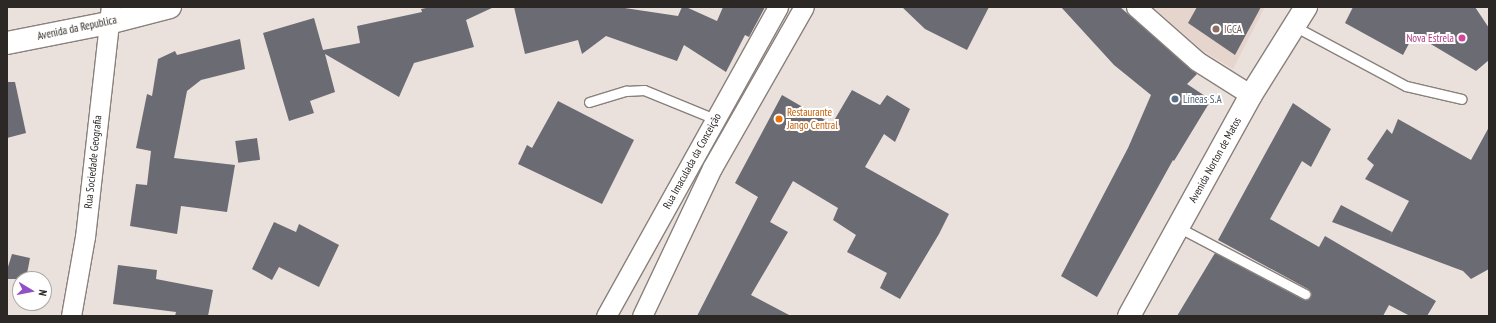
<!DOCTYPE html>
<meta charset="utf-8">
<style>
body{margin:0}
#map{position:relative;width:1496px;height:323px;overflow:hidden;background:#ebe1dc;font-family:"PT Sans Narrow",sans-serif}
div>[style]{position:absolute}
[style*='--x']{left:calc(var(--x)*1px);top:calc(var(--y)*1px);width:calc(var(--w)*1px);rotate:calc(var(--a)*1deg)}
.built>*{inset:0;background:#e6d5cc}
.building>*{inset:0;background:#6b6b73;transform-origin:0 0}
.roads{filter:drop-shadow(1px 0 #89807c) drop-shadow(-1px 0 #89807c) drop-shadow(0 1px #89807c) drop-shadow(0 -1px #89807c)}
.service>*{height:9px;margin:-4.5px;padding:0 4.5px;transform-origin:4.5px;border-radius:4.5px;background:#fff}
.minor>*{height:19px;margin:-9.5px;padding:0 9.5px;transform-origin:9.5px;border-radius:9.5px;background:#fff}
.secondary>*{height:22px;margin:-11px;padding:0 11px;transform-origin:11px;border-radius:11px;background:#fff}
.dots>*{width:11px;height:11px;translate:-50% -50%;box-sizing:border-box;border:2px solid #fff;border-radius:50%}
span{translate:-50% -50%;white-space:nowrap;text-align:center;line-height:1.15;-webkit-text-stroke:4px #fff;paint-order:stroke}
.street-label{font-size:11px;color:#2c2826}
.education-label{font-size:11px;color:#785e54}
.left{translate:0 -50%;text-align:left}
.hotel-label{font-size:11px;color:#b23c85}
.right{translate:-100% -50%;text-align:right}
.service-label{font-size:11px;color:#4e5e75}
.food-label{font-size:11px;color:#c56008}
.frame{position:absolute;inset:0;border:8px solid #2c2826;pointer-events:none}
.north{position:absolute;left:12px;top:271px;width:40px;height:40px;box-sizing:border-box;background:#fff;border:1px solid #aba9a8;border-radius:50%;rotate:100deg;font-size:11px;font-weight:700;line-height:16px;text-align:center;color:#2c2826}
.north::after{content:'';display:block;margin:auto;width:14px;height:18px;background:#9250c5;clip-path:polygon(50% 0,100% 100%,50% 72%,0 100%)}
</style>
<div id="map">
<div class="built">
<div style="clip-path:polygon(1153px 7px,1265px 7px,1233px 69px,1203px 51px)"></div>
</div>
<div class="building">
<div style="clip-path:polygon(431px 7px,494px 7px,466px 20px,474px 47px,414px 63px,399px 97px,325px 54px,335px 92px,310px 101px,314px 113px,289px 121px,263px 33px,314px 18px,323px 50px,360px 43px,357px 26px,422px 12px,421px 9px)"></div>
<div style="clip-path:polygon(514px 7px,618px 7px,678px 16px,682px 7px,686px 7px,717px 21px,723px 7px,765px 7px,749px 37px,745px 35px,726px 72px,684px 45px,677px 61px,606px 36px,582px 54px,578px 40px,525px 54px)"></div>
<div style="clip-path:polygon(902px 7px,989px 7px,967px 50px,925px 29px)"></div>
<div style="clip-path:polygon(1061px 7px,1120px 7px,1197px 74px,1187px 84px,1211px 100px,1174px 161px,1173px 160px,1097px 297px,1061px 276px,1128px 148px,1151px 95px,1114px 65px)"></div>
<div style="clip-path:polygon(1197px 7px,1261px 7px,1235px 55px,1188px 23px)"></div>
<div style="clip-path:polygon(1353px 7px,1475px 7px,1489px 28px,1489px 60px,1476px 71px,1414px 34px,1403px 55px,1345px 23px)"></div>
<div style="clip-path:polygon(240px 39px,245px 69px,201px 80px,187px 91px,174px 158px,235px 165px,227px 212px,181px 206px,177px 234px,130px 226px,136px 184px,147px 185px,151px 151px,136px 148px,147px 94px,152px 96px,158px 59px,175px 51px,177px 55px)"></div>
<div style="clip-path:polygon(7px 82px,15px 82px,26px 133px,7px 138px)"></div>
<div style="clip-path:polygon(852px 90px,880px 105px,887px 95px,910px 109px,895px 142px,884px 134px,865px 167px,949px 214px,939px 234px,900px 299px,880px 288px,887px 273px,847px 252px,856px 235px,833px 220px,838px 208px,793px 181px,770px 222px,788px 232px,751px 295px,791px 316px,697px 316px,758px 197px,735px 183px,782px 95px,832px 124px)"></div>
<div style="clip-path:polygon(558px 101px,634px 140px,602px 204px,518px 164px,527px 145px,532px 148px)"></div>
<div style="clip-path:polygon(1293px 103px,1331px 129px,1311px 167px,1302px 161px,1270px 219px,1319px 247px,1325px 236px,1436px 301px,1427px 316px,1410px 316px,1389px 305px,1383px 316px,1177px 316px,1215px 253px,1302px 299px,1306px 300px,1310px 297px,1311px 293px,1308px 289px,1218px 240px)"></div>
<div style="clip-path:polygon(1398px 119px,1471px 160px,1489px 127px,1489px 269px,1471px 279px,1463px 271px,1332px 222px,1341px 205px,1392px 232px,1389px 238px,1409px 201px,1365px 179px,1374px 165px,1367px 159px,1387px 129px,1392px 134px)"></div>
<div style="left:257px;top:138px;width:22px;height:22px;rotate:82deg"></div>
<div style="clip-path:polygon(274px 222px,296px 232px,299px 224px,339px 245px,319px 287px,279px 267px,272px 280px,252px 269px)"></div>
<div style="clip-path:polygon(12px 254px,30px 258px,26px 279px,7px 279px,7px 270px)"></div>
<div style="clip-path:polygon(118px 265px,157px 270px,156px 279px,213px 290px,208px 316px,175px 316px,176px 312px,113px 304px)"></div>
</div>
<div class="roads">
<div class="service">
<div style="--x:1294;--y:26;--w:127;--a:28.2"></div>
<div style="--x:1406;--y:86;--w:57;--a:13.1"></div>
<div style="--x:589;--y:102;--w:39;--a:-17"></div>
<div style="--x:626;--y:91;--w:18;--a:-3"></div>
<div style="--x:644;--y:90;--w:77;--a:22.2"></div>
<div style="--x:1178;--y:227;--w:144;--a:27.8"></div>
</div>
<div class="minor">
<div style="--x:1136;--y:7;--w:81;--a:41.5"></div>
<div style="--x:1197;--y:61;--w:64;--a:32.2"></div>
<div style="--x:71;--y:316;--w:80;--a:-80"></div>
<div style="--x:85;--y:237;--w:231;--a:-83.6"></div>
<div style="--x:606;--y:316;--w:354;--a:-60.9"></div>
<div style="--x:642;--y:316;--w:164;--a:-64.7"></div>
<div style="--x:712;--y:168;--w:185;--a:-60.3"></div>
</div>
<div class="secondary">
<div style="--x:7;--y:43;--w:103;--a:-11.2"></div>
<div style="--x:108;--y:23;--w:64;--a:-14.5"></div>
<div style="--x:1129;--y:316;--w:252;--a:-61.1"></div>
<div style="--x:1251;--y:95;--w:104;--a:-58"></div>
</div>
</div>
<div class="dots">
<div style="left:1216px;top:29px;background:#8d6e63"></div>
<div style="left:1462px;top:38px;background:#d1479c"></div>
<div style="left:1175px;top:99px;background:#5c6f8a"></div>
<div style="left:779px;top:119px;background:#e8710a"></div>
</div>
<div class="street-label">
<span style="left:77px;top:28px;rotate:-12deg">Avenida da Republica</span>
<span style="left:1215px;top:160px;rotate:-61deg">Avenida Norton de Matos</span>
<span style="left:692px;top:161px;rotate:-61deg">Rua Imaculada da Conceição</span>
<span style="left:93px;top:162px;rotate:-84deg">Rua Sociedade Geografia</span>
</div>
<div class="education-label">
<span class="left" style="left:1224px;top:29px">IGCA</span>
</div>
<div class="hotel-label">
<span class="right" style="left:1454px;top:38px">Nova Estrela</span>
</div>
<div class="service-label">
<span class="left" style="left:1183px;top:99px">Líneas S.A</span>
</div>
<div class="food-label">
<span class="left" style="left:787px;top:119px">Restaurante<br>Jango Central</span>
</div>
<div class="frame"></div>
<div class="north">N</div>
</div>
